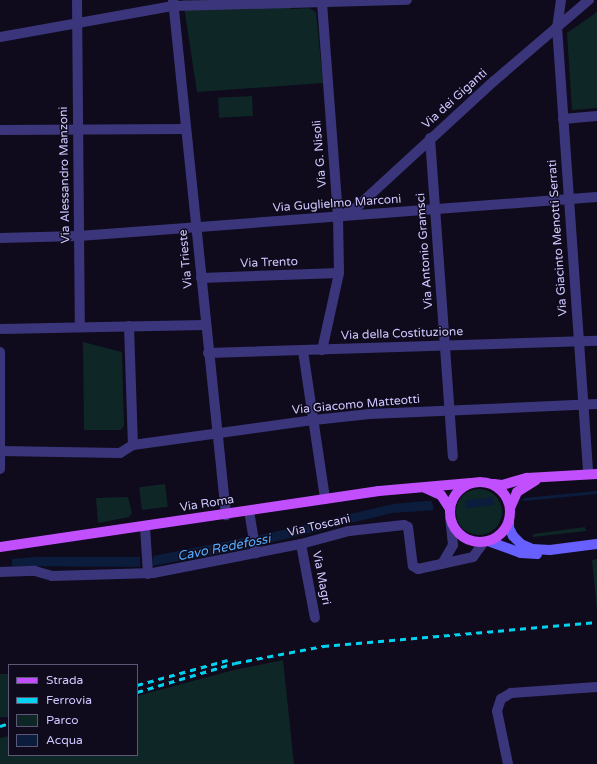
<!DOCTYPE html>
<style>
body{margin:0}
#map{position:relative;width:597px;height:764px;overflow:hidden;background:#0f0b1c;font-family:"Varela Round",sans-serif}
div>[style]{position:absolute}
[style*='--x']{left:calc(var(--x)*1px);top:calc(var(--y)*1px);width:calc(var(--w)*1px);rotate:calc(var(--a)*1deg)}
.green>*{inset:0;background:#0e2626;transform-origin:0 0}
.round{border-radius:50%}
.water>*{inset:0;background:#0b1c3c;transform-origin:0 0}
.stream>*{height:2.5px;margin:-1.25px;padding:0 1.25px;transform-origin:1.25px;border-radius:1.25px;background:#0b1c3c}
.minor>*{height:10px;margin:-5px;padding:0 5px;transform-origin:5px;border-radius:5px;background:#3b367b}
.secondary>*{height:10px;margin:-5px;padding:0 5px;transform-origin:5px;border-radius:5px;background:#675ffe}
.primary>*{height:10px;margin:-5px;padding:0 5px;transform-origin:5px;border-radius:5px;background:#c14ffe}
.primary>.ring{margin:-5px;padding:0;box-sizing:content-box;background:none;border:10px solid #c14ffe;border-radius:50%}
.rail>*{height:2.5px;margin-top:-1.25px;transform-origin:0;background:repeating-linear-gradient(90deg,#01d2f0 0 6px,transparent 0 11px)}
span{translate:-50% -50%;white-space:nowrap;text-align:center;line-height:1.15;-webkit-text-stroke:3px #0f0b1c;paint-order:stroke}
.street-label{font-size:12px;color:#cfc7ff}
.water-label{font-size:13px;color:#56acfe;font-style:italic}
.legend{position:absolute;left:8px;top:664px;width:130px;height:92px;box-sizing:border-box;background:#0f0b1c;border:1px solid #5c5677;margin:0;padding:5px 7px;list-style:none;font-size:12px;color:#cfc7ff}
.legend li{display:flex;align-items:center;gap:8px;height:20px}
.legend b{width:20px;border:1px solid #5c5677}
</style>
<div id="map">
<div class="green">
<div style="clip-path:polygon(183px 0,290px 0,291px 9px,309px 8px,316px 12px,323px 83px,197px 92px)"></div>
<div style="clip-path:polygon(597px 12px,597px 108px,572px 110px,567px 33px)"></div>
<div style="left:252px;top:96px;width:20px;height:34px;rotate:87deg"></div>
<div style="clip-path:polygon(83px 342px,122px 352px,124px 426px,121px 430px,84px 430px)"></div>
<div style="left:165px;top:484px;width:23px;height:26px;rotate:83deg"></div>
<div class="round" style="left:456px;top:489px;width:46px;height:46px"></div>
<div style="clip-path:polygon(128px 497px,132px 513px,129px 517px,98px 523px,96px 498px)"></div>
<div style="clip-path:polygon(585px 527px,586px 531px,533px 537px,533px 534px)"></div>
<div style="clip-path:polygon(597px 559px,597px 610px,592px 560px)"></div>
<div style="clip-path:polygon(283px 660px,294px 764px,0 764px,0 738px,9px 736px,9px 755px,137px 755px,137px 696px,230px 671px)"></div>
<div style="left:9px;top:674px;width:43px;height:9px;rotate:90deg"></div>
</div>
<div class="water">
<div style="left:493px;top:497px;width:8px;height:28px;rotate:83deg"></div>
<div style="clip-path:polygon(426px 501px,432px 501px,434px 510px,392px 513px,269px 543px,257px 548px,257px 536px,393px 504px)"></div>
<div style="clip-path:polygon(248px 537px,250px 538px,252px 548px,152px 566px,153px 556px)"></div>
<div style="clip-path:polygon(35px 557px,140px 557px,140px 567px,12px 566px,12px 559px)"></div>
</div>
<div class="stream">
<div style="--x:524;--y:499;--w:73;--a:-5.5"></div>
</div>
<div class="minor">
<div style="--x:77;--y:0;--w:327;--a:89.5"></div>
<div style="--x:173;--y:0;--w:518;--a:84.12"></div>
<div style="--x:561;--y:0;--w:27;--a:98"></div>
<div style="--x:557;--y:27;--w:448;--a:86"></div>
<div style="--x:322;--y:3;--w:214;--a:85.7"></div>
<div style="--x:338;--y:216;--w:57;--a:89"></div>
<div style="--x:339;--y:273;--w:79;--a:102.4"></div>
<div style="--x:0;--y:37;--w:176;--a:-10.2"></div>
<div style="--x:173;--y:6;--w:234;--a:-1.5"></div>
<div style="--x:563;--y:119;--w:34;--a:-5"></div>
<div style="--x:0;--y:130;--w:186;--a:-0.3"></div>
<div style="--x:430;--y:138;--w:319;--a:85.9"></div>
<div style="--x:342;--y:215;--w:18;--a:-29"></div>
<div style="--x:358;--y:206;--w:185;--a:-42.6"></div>
<div style="--x:494;--y:81;--w:125;--a:-40.5"></div>
<div style="--x:0;--y:238;--w:79;--a:-1.5"></div>
<div style="--x:79;--y:236;--w:519;--a:-4.31"></div>
<div style="--x:201;--y:278;--w:138;--a:-2.1"></div>
<div style="--x:129;--y:326;--w:119;--a:88.1"></div>
<div style="--x:0;--y:329;--w:205;--a:-1.1"></div>
<div style="--x:303;--y:351;--w:150;--a:81.5"></div>
<div style="--x:0;--y:352;--w:117;--a:90"></div>
<div style="--x:208;--y:353;--w:389;--a:-1.8"></div>
<div style="--x:0;--y:451;--w:120;--a:1"></div>
<div style="--x:120;--y:453;--w:15;--a:-32"></div>
<div style="--x:133;--y:445;--w:183;--a:-7.9"></div>
<div style="--x:314;--y:420;--w:56;--a:-6.1"></div>
<div style="--x:370;--y:414;--w:227;--a:-2.5"></div>
<div style="--x:249;--y:511;--w:43;--a:80.5"></div>
<div style="--x:145;--y:527;--w:47;--a:86.3"></div>
<div style="--x:301;--y:544;--w:75;--a:79.3"></div>
<div style="--x:442;--y:564;--w:22;--a:-60"></div>
<div style="--x:453;--y:545;--w:28;--a:-96"></div>
<div style="--x:0;--y:572;--w:35;--a:-2"></div>
<div style="--x:35;--y:571;--w:18;--a:16"></div>
<div style="--x:52;--y:576;--w:101;--a:-1.7"></div>
<div style="--x:153;--y:573;--w:151;--a:-11.1"></div>
<div style="--x:301;--y:544;--w:50;--a:-15.2"></div>
<div style="--x:349;--y:531;--w:55;--a:-6.2"></div>
<div style="--x:404;--y:525;--w:4;--a:27"></div>
<div style="--x:408;--y:527;--w:39;--a:83"></div>
<div style="--x:413;--y:566;--w:6;--a:31"></div>
<div style="--x:418;--y:569;--w:56;--a:-12.3"></div>
<div style="--x:473;--y:557;--w:19;--a:-54"></div>
<div style="--x:508;--y:764;--w:54;--a:-101.7"></div>
<div style="--x:497;--y:711;--w:13;--a:-72"></div>
<div style="--x:501;--y:699;--w:12;--a:-31"></div>
<div style="--x:511;--y:693;--w:86;--a:-4"></div>
</div>
<div class="secondary">
<div style="--x:509;--y:520;--w:8;--a:90"></div>
<div style="--x:509;--y:528;--w:9;--a:63"></div>
<div style="--x:513;--y:536;--w:11;--a:45"></div>
<div style="--x:521;--y:544;--w:12;--a:24"></div>
<div style="--x:532;--y:549;--w:18;--a:3"></div>
<div style="--x:550;--y:550;--w:47;--a:-7.3"></div>
<div style="--x:488;--y:541;--w:35;--a:20"></div>
<div style="--x:521;--y:553;--w:16;--a:4"></div>
</div>
<div class="primary">
<div class="ring" style="left:450px;top:482px;width:50px;height:50px"></div>
<div style="--x:494;--y:484;--w:8;--a:7"></div>
<div style="--x:502;--y:485;--w:26;--a:-16"></div>
<div style="--x:527;--y:478;--w:70;--a:-3.3"></div>
<div style="--x:425;--y:488;--w:17;--a:24"></div>
<div style="--x:441;--y:495;--w:17;--a:57"></div>
<div style="--x:510;--y:508;--w:17;--a:-66"></div>
<div style="--x:517;--y:492;--w:22;--a:-32"></div>
<div style="--x:0;--y:547;--w:383;--a:-8.4"></div>
<div style="--x:379;--y:491;--w:92;--a:-5"></div>
</div>
<div class="rail">
<div style="--x:137;--y:685;--w:94;--a:-15.4"></div>
<div style="--x:137;--y:692;--w:102;--a:-16.5"></div>
<div style="--x:235;--y:663;--w:90;--a:-10.9"></div>
<div style="--x:323;--y:646;--w:275;--a:-5"></div>
<div style="--x:0;--y:726;--w:9;--a:-18"></div>
</div>
<div class="street-label">
<span style="left:455px;top:99px;rotate:-42deg">Via dei Giganti</span>
<span style="left:320px;top:154px;rotate:-95deg">Via G. Nisoli</span>
<span style="left:65px;top:175px;rotate:-91deg">Via Alessandro Manzoni</span>
<span style="left:337px;top:204px;rotate:-4deg">Via Guglielmo Marconi</span>
<span style="left:558px;top:238px;rotate:-94deg">Via Giacinto Menotti Serrati</span>
<span style="left:425px;top:251px;rotate:-94deg">Via Antonio Gramsci</span>
<span style="left:186px;top:259px;rotate:-95deg">Via Trieste</span>
<span style="left:269px;top:263px;rotate:-2deg">Via Trento</span>
<span style="left:402px;top:334px;rotate:-2deg">Via della Costituzione</span>
<span style="left:356px;top:405px;rotate:-5deg">Via Giacomo Matteotti</span>
<span style="left:207px;top:504px;rotate:-9deg">Via Roma</span>
<span style="left:319px;top:526px;rotate:-13deg">Via Toscani</span>
<span style="left:321px;top:578px;rotate:79deg">Via Magri</span>
</div>
<div class="water-label">
<span style="left:224px;top:548px;rotate:-11deg">Cavo Redefossi</span>
</div>
<ul class="legend">
<li><b style="height:5px;background:#c14ffe"></b>Strada</li>
<li><b style="height:5px;background:#01d2f0"></b>Ferrovia</li>
<li><b style="height:11px;background:#0e2626"></b>Parco</li>
<li><b style="height:11px;background:#0b1c3c"></b>Acqua</li>
</ul>
</div>
